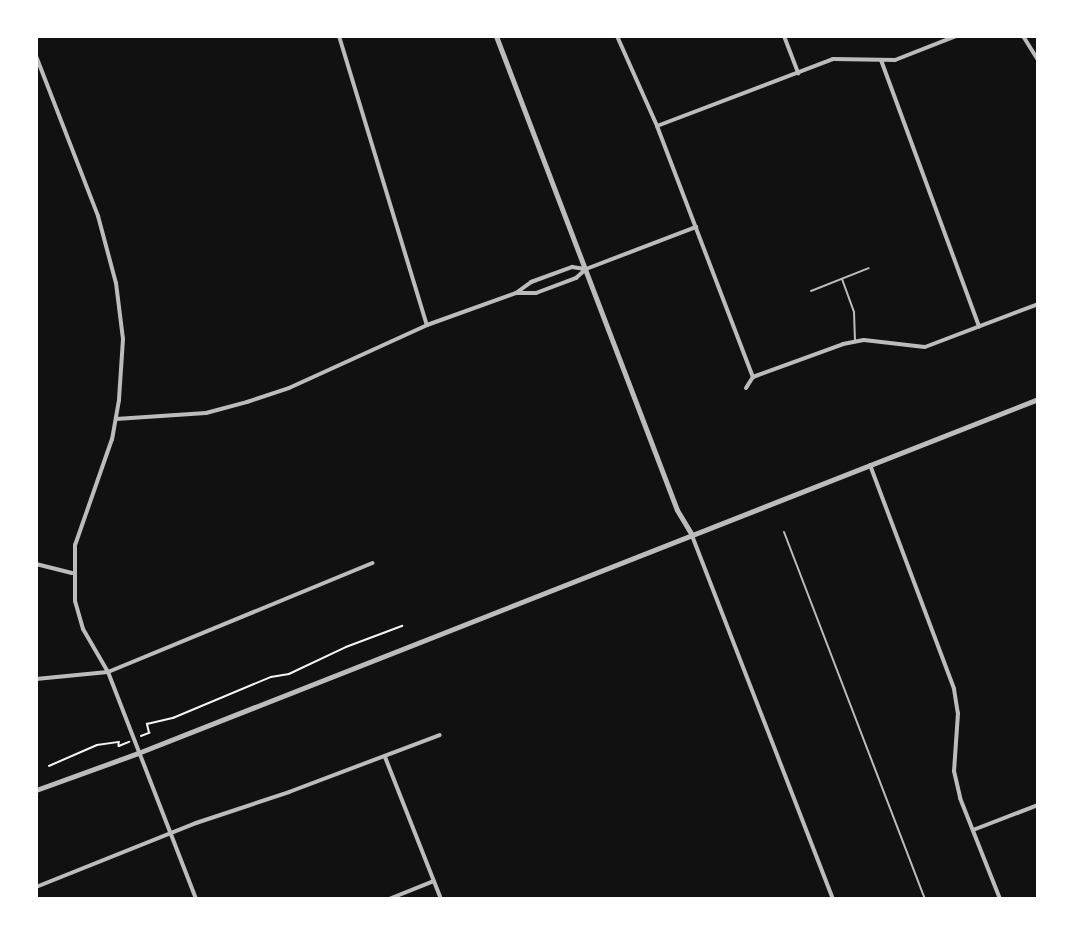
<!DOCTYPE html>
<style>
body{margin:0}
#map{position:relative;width:1074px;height:935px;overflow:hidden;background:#111;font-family:"Roboto Condensed",sans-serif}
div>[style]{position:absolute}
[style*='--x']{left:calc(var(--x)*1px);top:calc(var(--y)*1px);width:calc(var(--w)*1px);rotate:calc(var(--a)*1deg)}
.path>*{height:1.5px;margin:-0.75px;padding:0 0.75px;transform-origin:0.75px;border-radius:0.75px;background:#f5f5f5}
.service>*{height:2px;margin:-1px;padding:0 1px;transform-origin:1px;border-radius:1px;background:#bcbcbc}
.minor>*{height:4px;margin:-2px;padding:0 2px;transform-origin:2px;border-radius:2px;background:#bcbcbc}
.tertiary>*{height:5px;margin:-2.5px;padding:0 2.5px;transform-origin:2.5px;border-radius:2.5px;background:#bcbcbc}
span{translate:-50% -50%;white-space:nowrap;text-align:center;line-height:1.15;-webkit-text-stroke:6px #fff;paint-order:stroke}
.frame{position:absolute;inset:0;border:38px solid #fff;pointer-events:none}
</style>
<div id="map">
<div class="path">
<div style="--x:141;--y:736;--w:9;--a:-21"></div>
<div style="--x:149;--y:733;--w:9;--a:-103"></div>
<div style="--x:147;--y:724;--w:27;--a:-13"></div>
<div style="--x:173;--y:718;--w:106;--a:-22.7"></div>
<div style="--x:271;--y:677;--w:18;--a:-9"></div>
<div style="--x:289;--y:674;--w:63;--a:-25.3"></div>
<div style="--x:346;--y:647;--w:60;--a:-20.6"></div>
<div style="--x:49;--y:766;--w:52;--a:-23.6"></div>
<div style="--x:97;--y:745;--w:22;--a:-8"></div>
<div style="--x:119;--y:742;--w:4;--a:90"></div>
<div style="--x:119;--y:746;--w:11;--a:-22"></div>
</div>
<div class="service">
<div style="--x:842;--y:279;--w:35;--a:70"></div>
<div style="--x:854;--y:312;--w:29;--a:88"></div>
<div style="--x:811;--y:291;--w:62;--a:-21.6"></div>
<div style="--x:784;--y:532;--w:393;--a:69"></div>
</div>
<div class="minor">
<div style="--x:339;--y:36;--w:302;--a:73.1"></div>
<div style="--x:617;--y:36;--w:98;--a:66"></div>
<div style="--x:657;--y:126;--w:269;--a:69.1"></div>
<div style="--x:784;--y:36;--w:40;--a:69"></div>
<div style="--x:1023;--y:36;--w:28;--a:58"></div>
<div style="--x:36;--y:56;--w:172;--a:68.8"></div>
<div style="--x:98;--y:216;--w:69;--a:75"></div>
<div style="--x:116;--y:283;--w:56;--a:82.9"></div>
<div style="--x:123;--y:339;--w:61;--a:93.8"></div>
<div style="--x:119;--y:400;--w:40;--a:100"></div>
<div style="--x:112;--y:439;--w:112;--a:109.2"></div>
<div style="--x:75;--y:545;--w:56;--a:90"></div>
<div style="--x:75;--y:601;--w:29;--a:74"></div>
<div style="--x:83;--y:629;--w:50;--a:59.8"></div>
<div style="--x:108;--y:672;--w:243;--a:68.8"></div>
<div style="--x:881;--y:60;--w:284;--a:69.8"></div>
<div style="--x:657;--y:126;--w:188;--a:-20.8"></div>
<div style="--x:833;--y:59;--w:62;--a:0.9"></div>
<div style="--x:895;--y:60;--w:66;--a:-21.5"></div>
<div style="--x:516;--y:293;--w:20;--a:0"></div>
<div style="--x:536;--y:293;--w:43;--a:-20.6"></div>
<div style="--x:576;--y:278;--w:13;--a:-42"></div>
<div style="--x:586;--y:269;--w:118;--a:-20.9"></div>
<div style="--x:746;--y:388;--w:13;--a:-58"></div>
<div style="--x:753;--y:377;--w:96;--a:-20.1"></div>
<div style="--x:843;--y:344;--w:21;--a:-11"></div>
<div style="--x:864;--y:340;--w:61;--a:6.5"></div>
<div style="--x:925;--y:347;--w:121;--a:-20.8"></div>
<div style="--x:116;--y:419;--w:90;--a:-3.8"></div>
<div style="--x:206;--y:413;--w:42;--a:-15"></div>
<div style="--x:247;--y:402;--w:44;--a:-18.4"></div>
<div style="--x:289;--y:388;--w:152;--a:-24.5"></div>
<div style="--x:427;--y:325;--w:95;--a:-19.8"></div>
<div style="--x:516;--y:293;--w:19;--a:-36"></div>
<div style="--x:531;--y:282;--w:44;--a:-20.1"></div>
<div style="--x:572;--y:267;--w:13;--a:9"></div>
<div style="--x:870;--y:465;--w:239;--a:69.4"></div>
<div style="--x:954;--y:689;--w:24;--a:81"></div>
<div style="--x:958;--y:713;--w:58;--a:93.9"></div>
<div style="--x:954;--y:771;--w:28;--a:77"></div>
<div style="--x:960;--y:798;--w:109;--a:68.4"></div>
<div style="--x:691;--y:533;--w:393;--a:68.8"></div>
<div style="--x:36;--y:564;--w:37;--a:14"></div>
<div style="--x:36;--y:679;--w:72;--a:-5.6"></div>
<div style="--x:108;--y:672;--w:286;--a:-22.4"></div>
<div style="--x:385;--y:757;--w:153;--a:68.5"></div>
<div style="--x:973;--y:830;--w:70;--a:-21"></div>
<div style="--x:36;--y:887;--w:172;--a:-21.8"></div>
<div style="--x:196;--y:823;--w:98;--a:-18.4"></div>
<div style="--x:289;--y:792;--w:161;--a:-20.7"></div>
<div style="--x:389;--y:899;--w:48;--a:-21.8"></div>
</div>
<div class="tertiary">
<div style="--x:496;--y:36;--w:507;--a:69.1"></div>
<div style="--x:677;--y:510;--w:27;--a:59"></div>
<div style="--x:36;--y:790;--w:109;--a:-19.9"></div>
<div style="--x:138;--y:753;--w:967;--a:-21.47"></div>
</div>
<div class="frame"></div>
</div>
